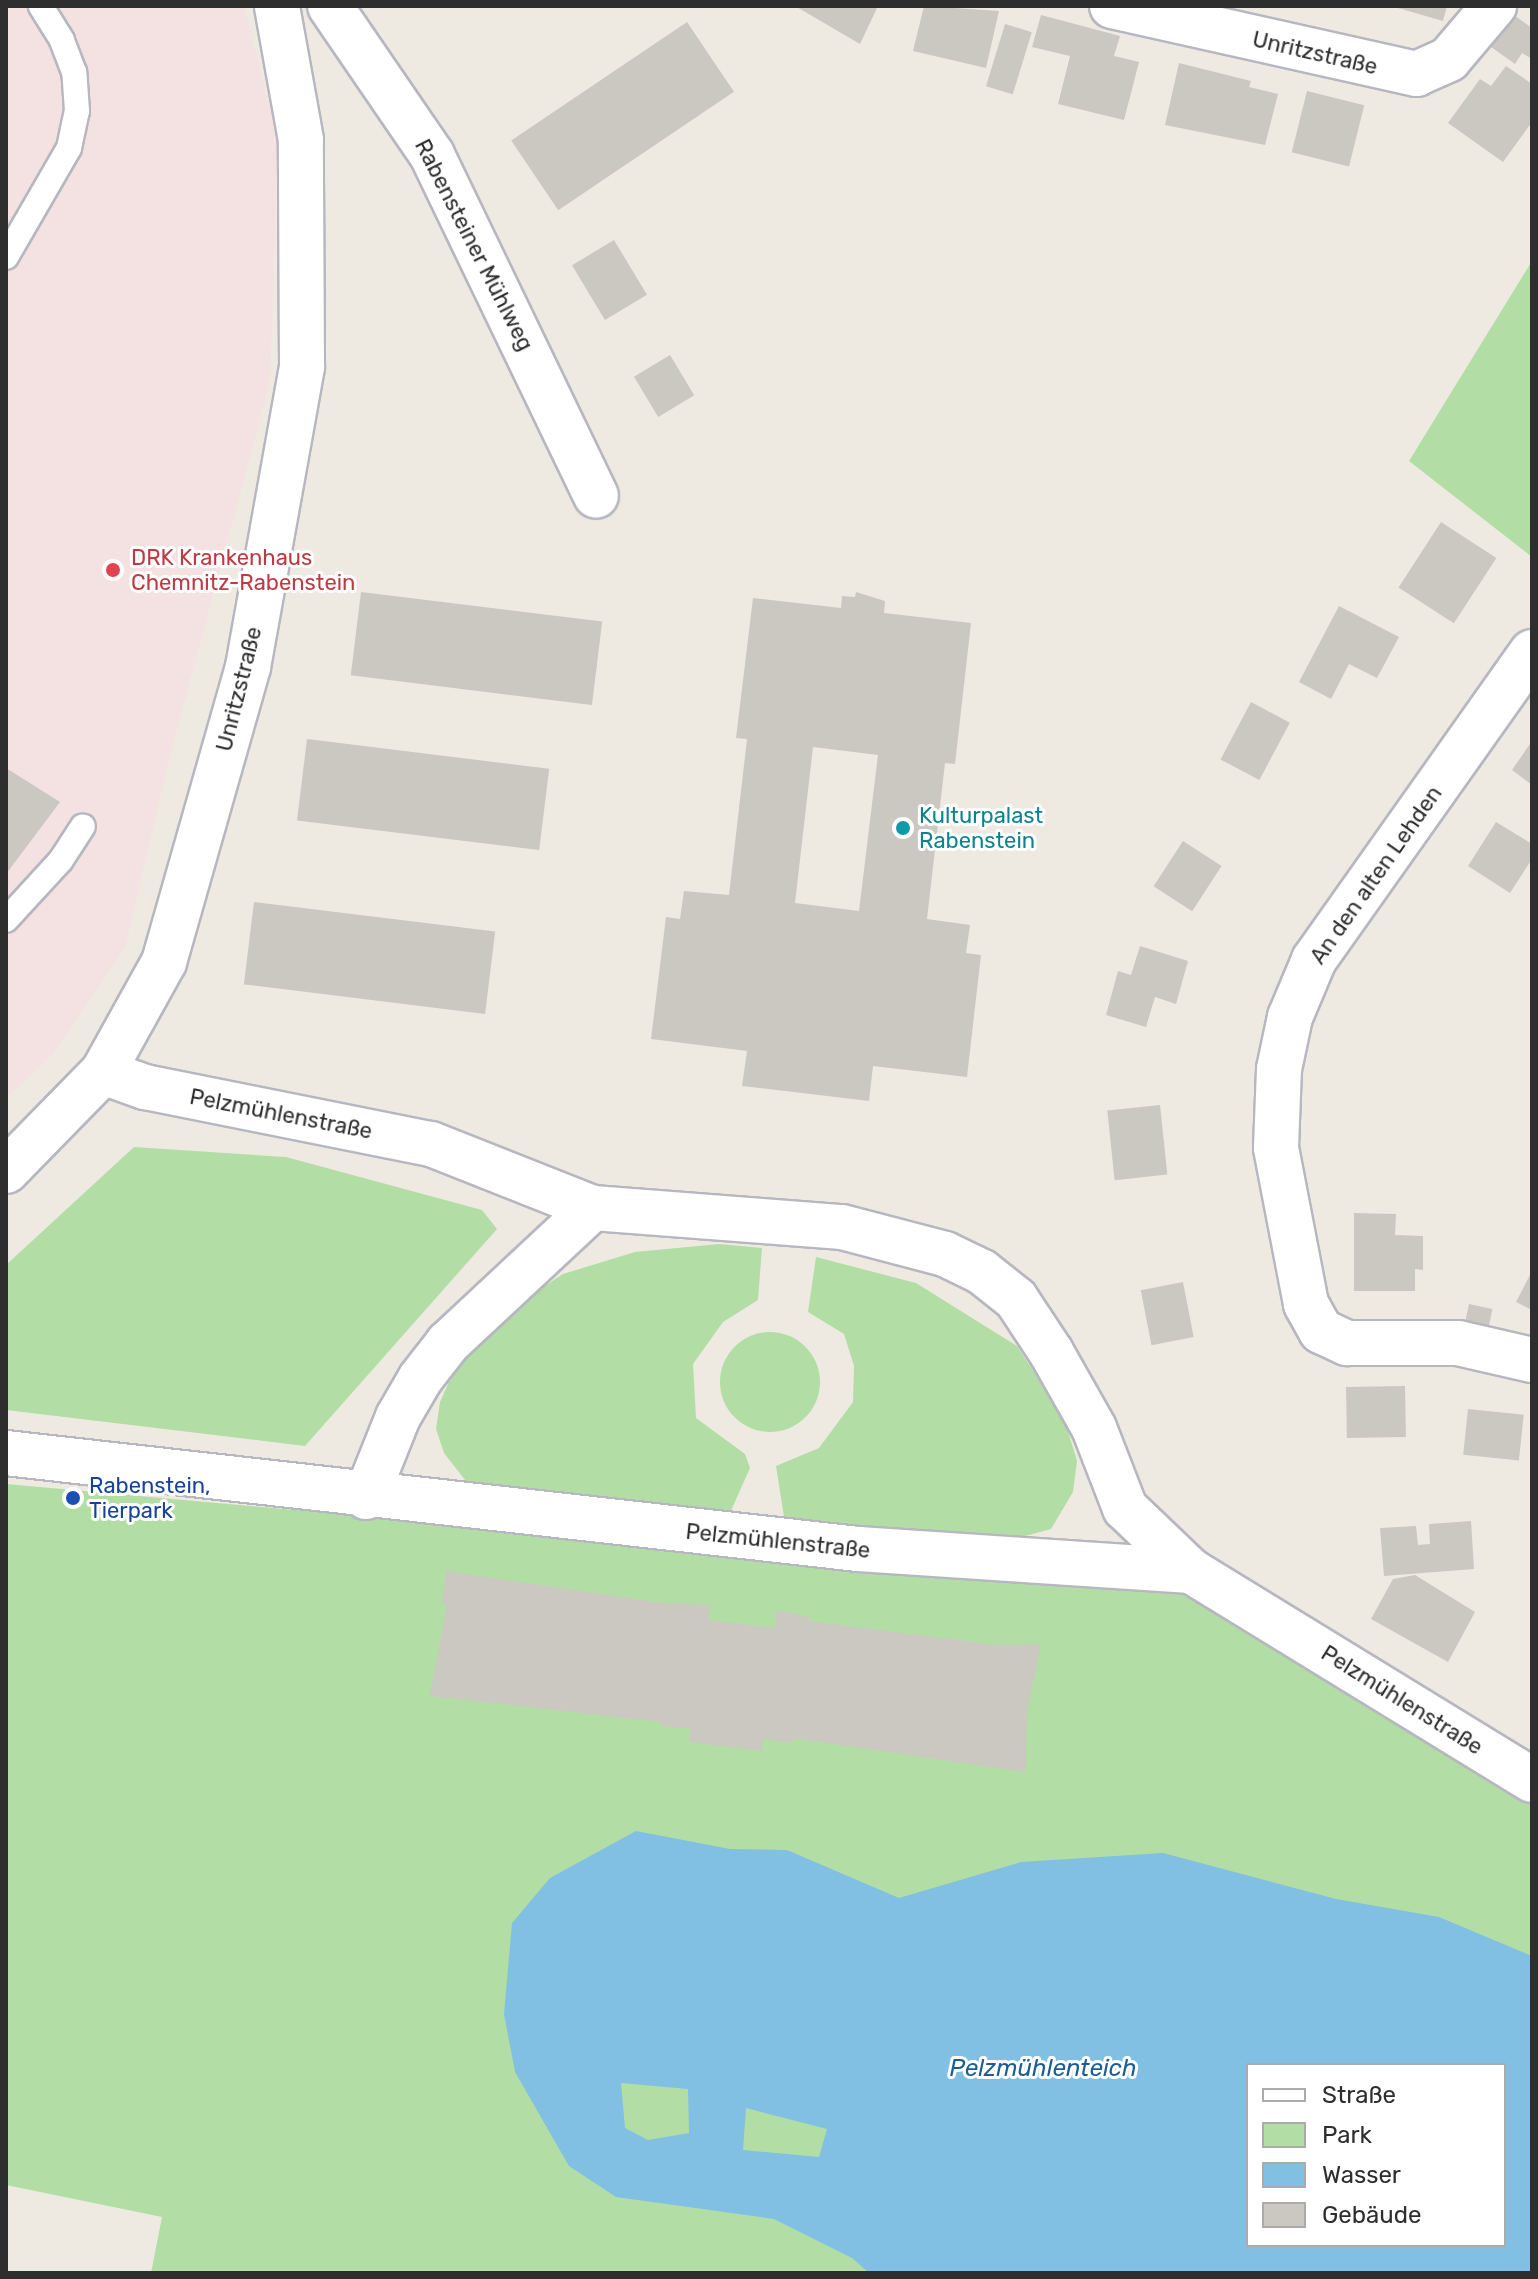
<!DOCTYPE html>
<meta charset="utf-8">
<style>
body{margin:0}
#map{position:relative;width:1538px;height:2279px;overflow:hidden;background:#eeeae2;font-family:Rubik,sans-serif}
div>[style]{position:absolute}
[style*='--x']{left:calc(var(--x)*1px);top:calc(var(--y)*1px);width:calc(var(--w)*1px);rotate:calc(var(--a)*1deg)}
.medical>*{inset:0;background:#f3e2e1}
.green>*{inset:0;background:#b2dea5}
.round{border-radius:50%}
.water>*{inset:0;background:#81bfe3}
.building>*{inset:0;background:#cac8c0;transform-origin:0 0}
.roads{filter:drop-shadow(2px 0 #b6b7c0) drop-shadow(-2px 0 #b6b7c0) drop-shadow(0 2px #b6b7c0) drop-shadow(0 -2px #b6b7c0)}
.lane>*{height:24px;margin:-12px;padding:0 12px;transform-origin:12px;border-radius:12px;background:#fff}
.street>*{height:44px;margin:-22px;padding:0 22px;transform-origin:22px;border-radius:22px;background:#fff}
.secondary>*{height:44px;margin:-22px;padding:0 22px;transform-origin:22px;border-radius:22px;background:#fff}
.dots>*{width:22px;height:22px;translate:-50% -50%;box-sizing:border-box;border:4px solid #fff;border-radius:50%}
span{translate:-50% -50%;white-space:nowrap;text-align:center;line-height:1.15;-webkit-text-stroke:6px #fff;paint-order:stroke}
.street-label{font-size:22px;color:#2e2e2e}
.health-label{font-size:22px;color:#be3a42}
.left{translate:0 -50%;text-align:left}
.culture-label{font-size:22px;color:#0d838f}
.transit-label{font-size:22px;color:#164399}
.water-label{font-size:24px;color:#1c5e94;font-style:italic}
.frame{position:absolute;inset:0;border:8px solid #2e2e2e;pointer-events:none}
.legend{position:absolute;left:1246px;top:2063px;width:260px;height:184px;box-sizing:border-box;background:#fff;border:2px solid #ababab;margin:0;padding:10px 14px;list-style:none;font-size:24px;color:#2e2e2e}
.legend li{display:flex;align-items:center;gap:16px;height:40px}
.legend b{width:40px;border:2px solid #ababab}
</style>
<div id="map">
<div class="medical">
<div style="clip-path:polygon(6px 6px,244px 6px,278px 140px,270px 382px,169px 759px,125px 947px,53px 1054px,6px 1098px)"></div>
</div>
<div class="green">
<div style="clip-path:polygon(1532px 261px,1532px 557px,1409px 461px)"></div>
<div style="clip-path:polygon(134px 1147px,286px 1157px,482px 1210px,497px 1229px,305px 1446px,6px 1410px,6px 1265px)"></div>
<div style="clip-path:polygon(719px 1244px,762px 1248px,758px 1300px,723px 1322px,693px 1364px,696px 1418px,745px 1454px,750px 1468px,729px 1515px,469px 1485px,444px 1453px,436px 1429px,440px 1402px,453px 1373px,502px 1314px,563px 1274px,635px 1252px)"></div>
<div style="clip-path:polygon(816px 1257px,916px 1283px,1017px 1346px,1064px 1418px,1077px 1461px,1073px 1492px,1051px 1529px,1018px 1538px,785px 1523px,776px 1466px,819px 1448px,853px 1402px,854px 1366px,844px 1334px,808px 1312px)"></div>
<div class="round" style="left:720px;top:1332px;width:100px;height:100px"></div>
<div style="clip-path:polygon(evenodd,6px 1484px,1199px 1591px,1532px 1790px,1532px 2273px,151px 2273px,162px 2217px,6px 2185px,6px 1484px,1248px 2065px,1504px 2065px,1504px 2245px,1248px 2245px,1248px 2065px)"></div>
</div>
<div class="water">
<div style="clip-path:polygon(evenodd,636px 1831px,730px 1849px,787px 1850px,899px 1898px,1021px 1862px,1163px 1853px,1336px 1899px,1439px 1917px,1532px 1956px,1532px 2273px,869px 2273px,852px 2258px,774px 2219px,616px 2197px,569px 2166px,515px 2072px,504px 2014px,512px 1923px,550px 1878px,636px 1831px,1248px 2065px,1504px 2065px,1504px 2245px,1248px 2245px,1248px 2065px,636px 1831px,621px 2083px,688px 2089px,689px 2133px,648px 2140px,625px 2128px,621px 2083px,636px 1831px,746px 2108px,827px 2129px,819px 2157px,743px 2150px,746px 2108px)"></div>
</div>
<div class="building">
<div style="clip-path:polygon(795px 6px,878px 6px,860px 44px)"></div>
<div style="clip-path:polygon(924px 6px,999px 11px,986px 68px,913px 51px)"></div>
<div style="clip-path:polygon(1391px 6px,1447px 6px,1443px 21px)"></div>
<div style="clip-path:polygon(1511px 13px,1532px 28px,1532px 59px,1522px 53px,1515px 64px,1487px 44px)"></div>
<div style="clip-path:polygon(1041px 15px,1120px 36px,1114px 56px,1139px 62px,1124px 120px,1058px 104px,1070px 56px,1032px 47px)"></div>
<div style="left:687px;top:22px;width:84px;height:212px;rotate:56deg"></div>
<div style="left:1005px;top:24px;width:28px;height:65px;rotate:17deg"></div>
<div style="clip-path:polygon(1179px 63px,1251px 81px,1249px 87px,1278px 94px,1265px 145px,1165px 125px)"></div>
<div style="clip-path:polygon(1506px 66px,1532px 84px,1532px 122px,1503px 162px,1448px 123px,1480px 79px,1491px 86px)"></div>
<div style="left:1307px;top:91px;width:59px;height:63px;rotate:14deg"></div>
<div style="left:614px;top:240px;width:64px;height:49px;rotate:59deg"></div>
<div style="left:670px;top:355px;width:47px;height:42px;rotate:59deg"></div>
<div style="left:1441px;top:522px;width:66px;height:78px;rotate:33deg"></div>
<div style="left:361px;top:592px;width:243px;height:84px;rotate:7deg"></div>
<div style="clip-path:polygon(evenodd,856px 592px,885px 601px,884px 613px,971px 623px,955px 764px,945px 763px,927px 919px,970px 925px,966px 953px,981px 955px,967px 1077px,873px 1066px,869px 1101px,742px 1086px,747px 1051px,651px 1039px,666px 917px,680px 919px,684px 891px,729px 895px,747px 739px,736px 738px,753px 598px,841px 608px,842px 596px,855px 597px,856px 592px,813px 747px,878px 755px,859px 911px,795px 903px,813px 747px)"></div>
<div style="clip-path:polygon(1339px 606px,1399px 637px,1377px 678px,1349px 664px,1331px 699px,1299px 682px)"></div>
<div style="left:1251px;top:702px;width:44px;height:65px;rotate:28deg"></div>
<div style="left:307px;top:739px;width:244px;height:82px;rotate:7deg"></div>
<div style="clip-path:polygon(1532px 741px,1532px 785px,1512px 770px)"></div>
<div style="clip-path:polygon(6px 768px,60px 802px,6px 874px)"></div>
<div style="clip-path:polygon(1496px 822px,1532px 844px,1532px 859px,1510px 893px,1468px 866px)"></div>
<div style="left:1183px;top:841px;width:46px;height:54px;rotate:33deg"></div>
<div style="left:254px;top:902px;width:243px;height:83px;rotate:7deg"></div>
<div style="clip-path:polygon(1140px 946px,1188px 961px,1176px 1004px,1155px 997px,1146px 1027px,1106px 1015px,1118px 971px,1131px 975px)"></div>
<div style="left:1160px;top:1105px;width:70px;height:53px;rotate:84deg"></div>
<div style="clip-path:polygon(1354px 1213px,1396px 1214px,1395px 1235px,1423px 1236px,1423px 1270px,1415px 1269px,1415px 1291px,1354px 1291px)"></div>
<div style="clip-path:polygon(1532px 1271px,1532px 1310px,1516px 1302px)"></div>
<div style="left:1183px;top:1282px;width:56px;height:43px;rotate:79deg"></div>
<div style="left:1469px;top:1304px;width:24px;height:21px;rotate:12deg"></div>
<div style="left:1405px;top:1386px;width:51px;height:59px;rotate:89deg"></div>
<div style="left:1468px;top:1409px;width:56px;height:46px;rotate:6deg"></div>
<div style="clip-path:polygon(1471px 1521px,1474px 1569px,1384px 1576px,1380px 1528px,1416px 1526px,1418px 1545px,1430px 1544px,1429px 1524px)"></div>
<div style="clip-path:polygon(446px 1571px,662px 1603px,710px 1605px,708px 1620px,775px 1628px,777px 1611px,809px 1616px,808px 1621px,996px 1645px,1041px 1644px,1028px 1707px,1025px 1772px,793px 1738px,793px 1743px,763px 1739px,762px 1751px,689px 1742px,691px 1729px,660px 1726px,661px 1722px,430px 1696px,447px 1604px,442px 1604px)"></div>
<div style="clip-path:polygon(1415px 1575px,1475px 1612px,1448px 1662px,1371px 1619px,1393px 1579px)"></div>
</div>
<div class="roads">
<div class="lane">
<div style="--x:6;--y:257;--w:126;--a:-60"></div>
<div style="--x:69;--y:148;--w:38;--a:-78"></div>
<div style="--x:77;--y:111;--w:39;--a:-94"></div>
<div style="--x:74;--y:72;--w:34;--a:-111"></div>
<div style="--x:62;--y:40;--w:40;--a:-122"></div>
<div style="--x:6;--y:920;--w:81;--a:-47.5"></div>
<div style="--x:61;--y:860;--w:40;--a:-57.1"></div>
</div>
<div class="street">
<div style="--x:330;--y:6;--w:181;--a:55.6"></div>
<div style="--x:432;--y:155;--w:378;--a:64.3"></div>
<div style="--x:1112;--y:6;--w:312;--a:12.6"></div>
<div style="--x:1416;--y:74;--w:36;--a:-24"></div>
<div style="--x:1449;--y:59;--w:70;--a:-49.7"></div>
<div style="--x:1532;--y:652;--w:377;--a:125.3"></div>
<div style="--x:1314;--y:960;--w:62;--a:112.8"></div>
<div style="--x:1290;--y:1017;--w:53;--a:101.9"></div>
<div style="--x:1279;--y:1069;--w:79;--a:92.2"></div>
<div style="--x:1276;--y:1148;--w:159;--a:79.1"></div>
<div style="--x:1306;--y:1304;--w:31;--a:61"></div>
<div style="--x:1321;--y:1331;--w:29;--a:25"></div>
<div style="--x:1347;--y:1343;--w:111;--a:0"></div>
<div style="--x:1458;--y:1343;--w:76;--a:12.9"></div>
<div style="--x:103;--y:1072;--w:45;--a:19.7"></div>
<div style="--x:145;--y:1087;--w:292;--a:11.3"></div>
<div style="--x:431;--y:1144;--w:174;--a:21.6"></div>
<div style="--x:593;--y:1208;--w:250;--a:4.4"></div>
<div style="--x:842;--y:1227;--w:106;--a:14.7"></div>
<div style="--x:945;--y:1254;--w:41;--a:25.9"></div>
<div style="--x:982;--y:1272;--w:43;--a:38.5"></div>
<div style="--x:1016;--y:1299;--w:64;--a:56.6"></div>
<div style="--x:1051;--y:1352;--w:87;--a:60.5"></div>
<div style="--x:1094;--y:1428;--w:86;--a:68.8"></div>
<div style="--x:1125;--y:1508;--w:91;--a:43.7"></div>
<div style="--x:1191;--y:1571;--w:400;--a:31.5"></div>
<div style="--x:6;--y:1453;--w:857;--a:6.43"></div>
<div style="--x:858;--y:1549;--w:334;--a:3.8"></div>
<div style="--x:366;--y:1497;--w:86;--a:-68.2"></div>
<div style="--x:398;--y:1417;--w:44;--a:-59.9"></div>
<div style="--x:420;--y:1379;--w:46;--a:-52.1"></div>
<div style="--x:448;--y:1343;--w:198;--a:-43"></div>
</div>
<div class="secondary">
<div style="--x:6;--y:1171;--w:139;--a:-45.6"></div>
<div style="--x:103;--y:1072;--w:126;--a:-61"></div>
<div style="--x:164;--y:962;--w:307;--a:-74.1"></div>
<div style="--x:248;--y:667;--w:305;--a:-79.8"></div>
<div style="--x:302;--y:367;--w:227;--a:-90.3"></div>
<div style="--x:301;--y:140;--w:136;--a:-100.2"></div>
</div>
</div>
<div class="dots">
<div style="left:113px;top:570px;background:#e0444e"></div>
<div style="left:903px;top:828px;background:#0f9aa8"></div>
<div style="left:73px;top:1498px;background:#1a4fb4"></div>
</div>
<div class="street-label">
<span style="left:1315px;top:53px;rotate:13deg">Unritzstraße</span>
<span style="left:474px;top:245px;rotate:63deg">Rabensteiner Mühlweg</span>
<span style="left:239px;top:689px;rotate:-76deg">Unritzstraße</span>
<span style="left:1376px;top:875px;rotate:-55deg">An den alten Lehden</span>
<span style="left:281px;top:1114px;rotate:11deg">Pelzmühlenstraße</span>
<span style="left:778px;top:1541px;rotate:6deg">Pelzmühlenstraße</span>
<span style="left:1402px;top:1700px;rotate:32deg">Pelzmühlenstraße</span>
</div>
<div class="health-label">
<span class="left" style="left:131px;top:570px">DRK Krankenhaus<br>Chemnitz-Rabenstein</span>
</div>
<div class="culture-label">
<span class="left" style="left:919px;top:828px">Kulturpalast<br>Rabenstein</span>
</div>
<div class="transit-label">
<span class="left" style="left:89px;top:1498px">Rabenstein,<br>Tierpark</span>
</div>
<div class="water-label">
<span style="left:1043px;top:2069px">Pelzmühlenteich</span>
</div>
<div class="frame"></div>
<ul class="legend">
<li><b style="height:10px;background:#fff"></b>Straße</li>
<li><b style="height:22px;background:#b2dea5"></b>Park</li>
<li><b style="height:22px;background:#81bfe3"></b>Wasser</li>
<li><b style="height:22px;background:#cac8c0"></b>Gebäude</li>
</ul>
</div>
